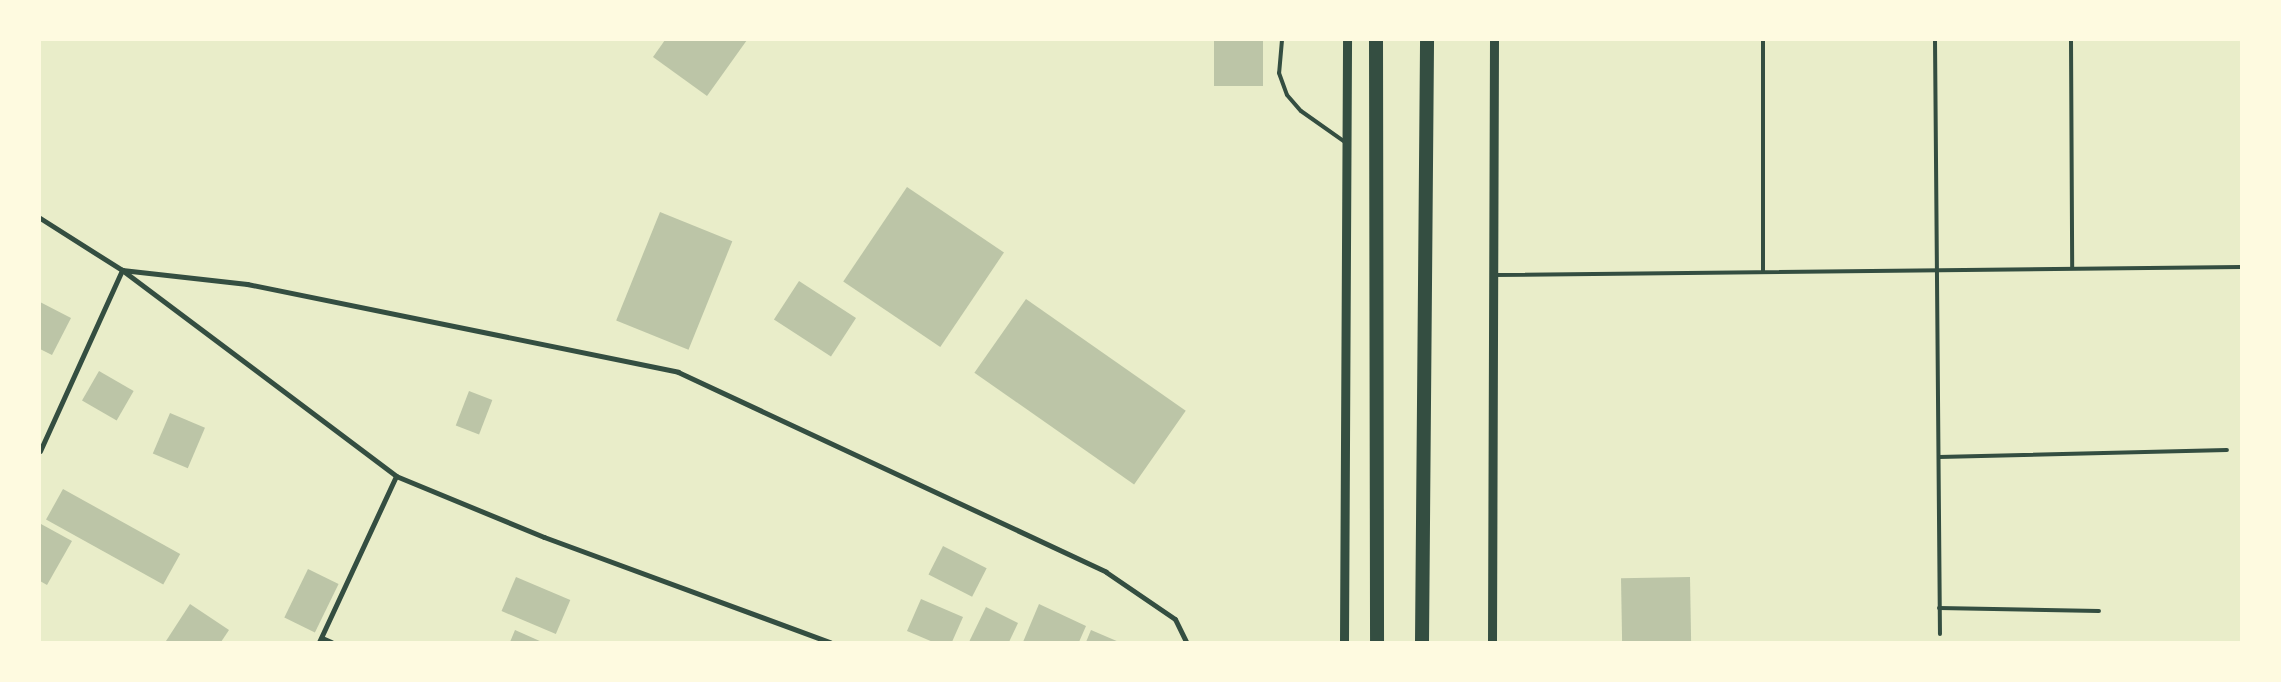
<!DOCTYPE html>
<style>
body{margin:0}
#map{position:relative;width:2281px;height:682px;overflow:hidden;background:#e9edc9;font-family:Quicksand,sans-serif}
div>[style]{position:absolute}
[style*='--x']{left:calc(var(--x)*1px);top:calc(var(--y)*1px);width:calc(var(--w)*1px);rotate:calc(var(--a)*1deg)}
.building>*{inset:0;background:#bcc5a7;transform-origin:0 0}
.service>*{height:4px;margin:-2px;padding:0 2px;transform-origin:2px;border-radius:2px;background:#344e41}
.minor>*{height:5px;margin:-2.5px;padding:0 2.5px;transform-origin:2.5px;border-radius:2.5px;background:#344e41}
.tertiary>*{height:9px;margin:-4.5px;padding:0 4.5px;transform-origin:4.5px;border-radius:4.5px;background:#344e41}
.trunk>*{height:14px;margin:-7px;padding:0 7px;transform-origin:7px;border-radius:7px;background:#344e41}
span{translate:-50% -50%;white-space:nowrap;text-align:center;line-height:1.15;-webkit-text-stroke:4.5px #fefae0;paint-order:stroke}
.frame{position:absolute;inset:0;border:41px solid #fefae0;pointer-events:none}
</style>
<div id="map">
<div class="building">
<div style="clip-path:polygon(665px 40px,747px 40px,707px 96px,653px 57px)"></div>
<div style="left:1214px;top:40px;width:49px;height:46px"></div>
<div style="left:907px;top:187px;width:117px;height:114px;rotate:34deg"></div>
<div style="left:660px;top:212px;width:78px;height:117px;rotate:22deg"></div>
<div style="left:799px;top:281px;width:68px;height:46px;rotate:33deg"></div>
<div style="left:1026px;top:299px;width:195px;height:90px;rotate:35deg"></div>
<div style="clip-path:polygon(40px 302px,71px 318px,52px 355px,40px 349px)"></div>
<div style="left:99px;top:371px;width:40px;height:34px;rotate:30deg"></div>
<div style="left:469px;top:391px;width:25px;height:37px;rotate:21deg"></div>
<div style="left:170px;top:413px;width:38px;height:44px;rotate:23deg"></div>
<div style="left:63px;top:489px;width:134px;height:35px;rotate:29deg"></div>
<div style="clip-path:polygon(41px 524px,72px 541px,47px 585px,40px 581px)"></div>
<div style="left:943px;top:546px;width:49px;height:32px;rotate:27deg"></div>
<div style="left:308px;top:569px;width:34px;height:54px;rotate:26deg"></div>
<div style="left:516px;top:577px;width:59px;height:37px;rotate:23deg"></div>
<div style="left:1690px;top:577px;width:65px;height:69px;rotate:89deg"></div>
<div style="clip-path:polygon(921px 599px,963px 617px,952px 642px,933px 642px,907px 631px)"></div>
<div style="clip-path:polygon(190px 604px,229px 630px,221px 642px,166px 641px)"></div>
<div style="clip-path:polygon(1039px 604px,1086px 626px,1079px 642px,1023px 642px)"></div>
<div style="clip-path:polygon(986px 607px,1018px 623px,1009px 642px,969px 642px)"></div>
<div style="clip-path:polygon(515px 630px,542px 642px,510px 642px)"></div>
<div style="clip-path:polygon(1091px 630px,1119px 642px,1086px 642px)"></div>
</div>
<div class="service">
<div style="--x:1282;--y:40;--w:33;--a:95"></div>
<div style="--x:1279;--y:73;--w:23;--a:70"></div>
<div style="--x:1287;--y:95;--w:21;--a:49"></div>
<div style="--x:1301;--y:111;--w:54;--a:35.2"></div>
<div style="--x:1763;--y:40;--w:232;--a:90"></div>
<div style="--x:1935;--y:40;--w:594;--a:89.52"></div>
<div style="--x:2071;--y:40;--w:228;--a:89.7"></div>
<div style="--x:1493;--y:275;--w:748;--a:-0.61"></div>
<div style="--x:1939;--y:457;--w:288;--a:-1.4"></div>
<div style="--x:1939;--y:608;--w:160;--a:1.1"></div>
</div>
<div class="minor">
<div style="--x:40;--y:218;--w:97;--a:32.4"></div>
<div style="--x:122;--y:270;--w:126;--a:6.4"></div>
<div style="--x:247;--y:284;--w:440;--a:11.5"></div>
<div style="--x:678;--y:372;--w:472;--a:25"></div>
<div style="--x:1106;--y:572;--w:83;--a:34.3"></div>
<div style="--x:1175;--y:619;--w:25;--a:64"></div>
<div style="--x:40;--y:451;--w:199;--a:-65.6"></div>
<div style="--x:122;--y:270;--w:343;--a:36.9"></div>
<div style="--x:322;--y:638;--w:10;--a:24"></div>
<div style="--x:319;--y:642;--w:183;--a:-65.1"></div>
<div style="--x:396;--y:476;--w:160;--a:22.4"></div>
<div style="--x:544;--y:537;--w:305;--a:20.2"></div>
</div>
<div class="tertiary">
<div style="--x:1344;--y:642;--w:602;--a:-89.71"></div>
<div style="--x:1492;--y:642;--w:602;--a:-89.81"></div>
</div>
<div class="trunk">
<div style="--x:1376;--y:40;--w:602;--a:89.9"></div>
<div style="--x:1422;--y:642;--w:602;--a:-89.52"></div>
</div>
<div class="frame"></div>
</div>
